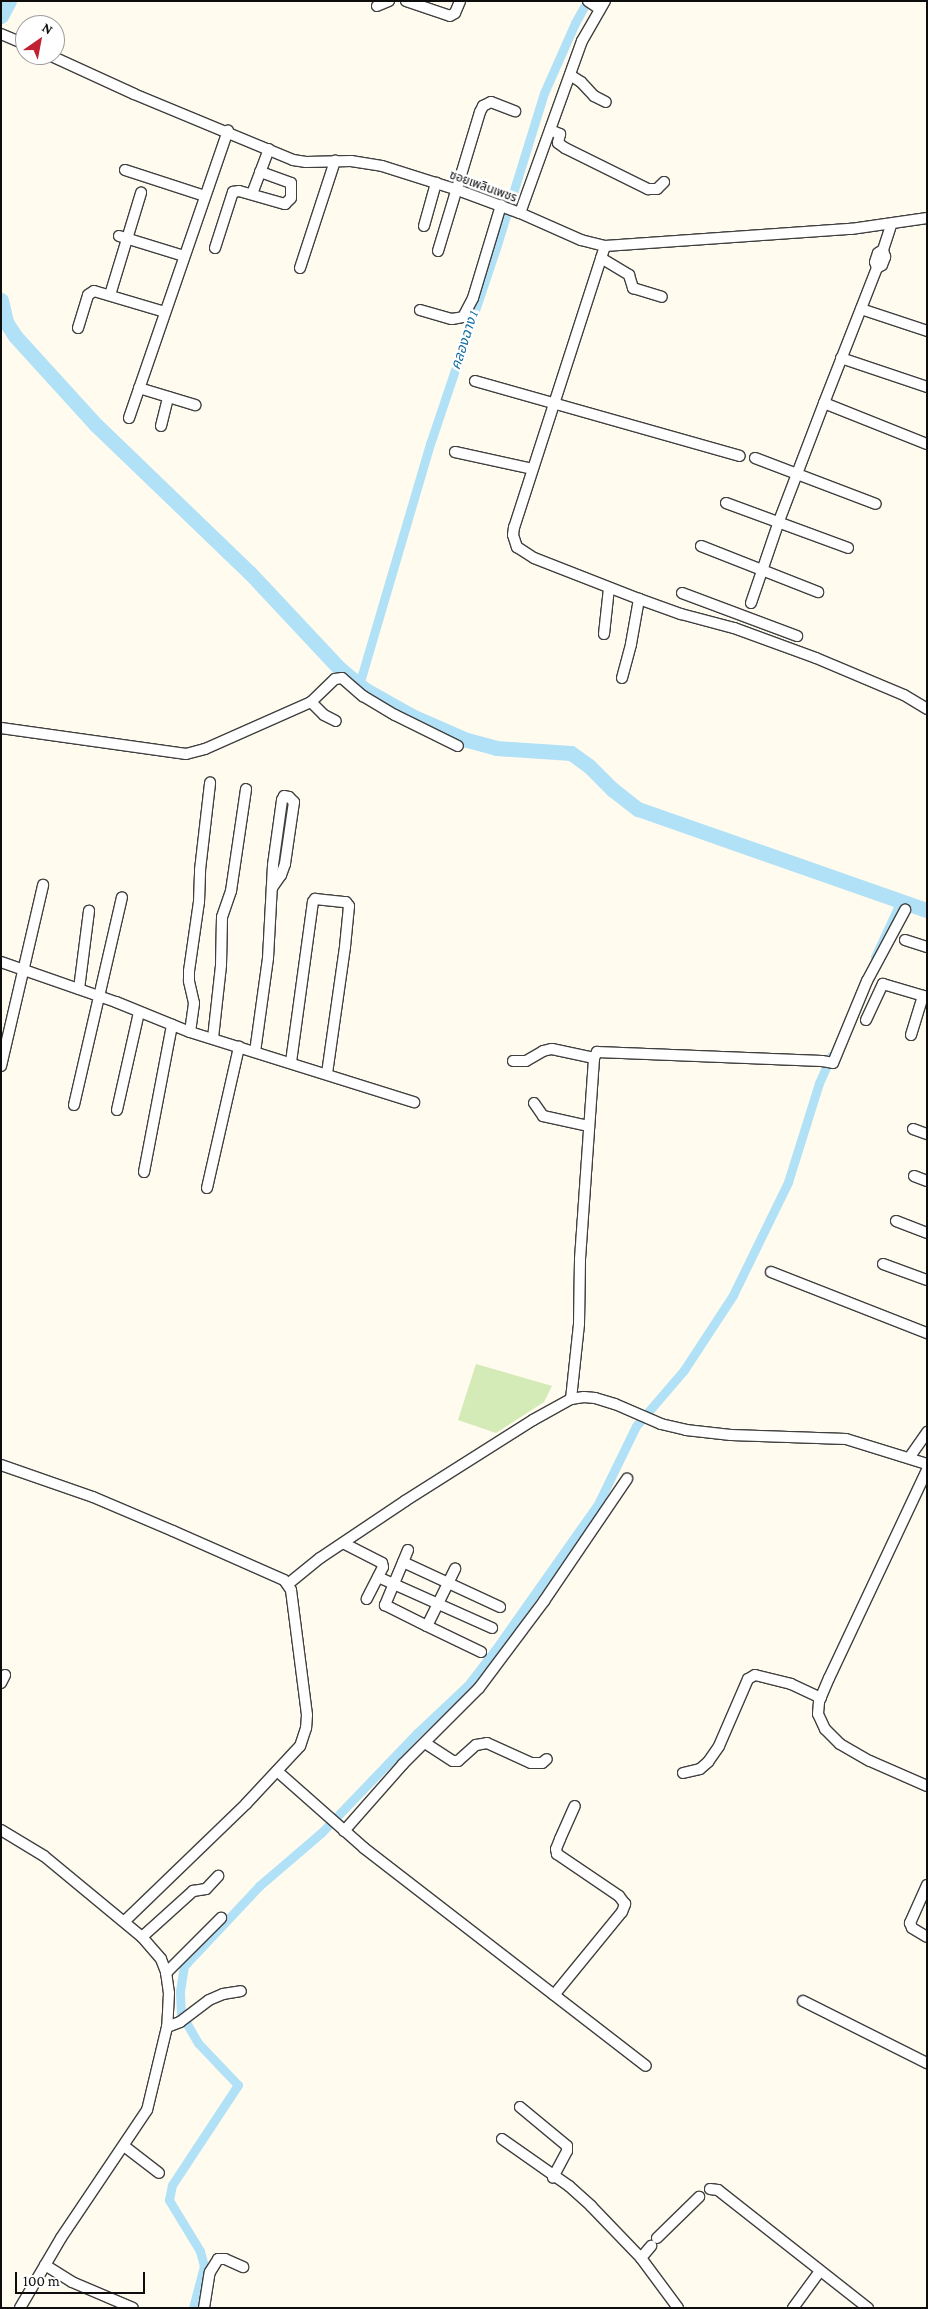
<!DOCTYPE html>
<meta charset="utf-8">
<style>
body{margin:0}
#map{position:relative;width:928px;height:2309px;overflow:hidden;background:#fffbee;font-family:"Crimson Pro","Noto Sans Thai",serif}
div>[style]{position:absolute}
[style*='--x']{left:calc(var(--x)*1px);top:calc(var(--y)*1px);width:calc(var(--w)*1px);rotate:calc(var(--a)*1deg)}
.green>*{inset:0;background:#d4eab7}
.canal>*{height:9px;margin:-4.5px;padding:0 4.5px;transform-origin:4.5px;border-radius:4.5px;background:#b1e1f7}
.river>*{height:15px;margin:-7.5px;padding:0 7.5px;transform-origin:7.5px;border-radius:7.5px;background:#b1e1f7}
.roads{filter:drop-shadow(1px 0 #404040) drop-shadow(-1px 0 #404040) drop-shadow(0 1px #404040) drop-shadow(0 -1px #404040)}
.minor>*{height:10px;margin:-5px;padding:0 5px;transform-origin:5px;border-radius:5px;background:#fff}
span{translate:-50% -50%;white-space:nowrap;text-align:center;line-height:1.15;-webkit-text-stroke:5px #fff;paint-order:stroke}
.street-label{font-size:12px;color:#0d0d0d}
.water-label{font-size:14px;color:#146ca2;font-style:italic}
.frame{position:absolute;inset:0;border:2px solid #0d0d0d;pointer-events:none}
.north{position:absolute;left:15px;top:15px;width:50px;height:50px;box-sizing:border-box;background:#fff;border:1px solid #9e9e9e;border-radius:50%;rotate:33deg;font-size:14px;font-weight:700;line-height:20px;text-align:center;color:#0d0d0d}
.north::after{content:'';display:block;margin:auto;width:18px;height:22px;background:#c02233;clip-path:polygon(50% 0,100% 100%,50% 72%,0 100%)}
.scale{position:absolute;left:15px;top:2272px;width:130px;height:22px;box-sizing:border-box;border:2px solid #0d0d0d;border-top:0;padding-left:6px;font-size:15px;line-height:18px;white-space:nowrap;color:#0d0d0d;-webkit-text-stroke:4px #fff;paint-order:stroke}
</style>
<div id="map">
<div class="green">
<div style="clip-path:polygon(476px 1364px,552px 1386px,544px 1402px,496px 1433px,458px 1420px)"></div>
</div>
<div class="canal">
<div style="--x:359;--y:685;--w:251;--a:-73.6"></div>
<div style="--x:430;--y:444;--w:207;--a:-71.4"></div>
<div style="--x:496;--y:248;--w:162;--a:-72.8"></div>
<div style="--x:544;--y:93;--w:77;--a:-66.1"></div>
<div style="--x:575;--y:23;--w:25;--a:-61"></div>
<div style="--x:875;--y:957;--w:62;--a:-65.1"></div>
<div style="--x:193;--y:2308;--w:43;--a:-75.3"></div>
<div style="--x:204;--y:2266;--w:16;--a:-105"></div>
<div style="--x:200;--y:2251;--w:60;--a:-121.3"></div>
<div style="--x:169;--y:2200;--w:15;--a:-79"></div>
<div style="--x:172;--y:2185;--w:120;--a:-56.6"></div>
<div style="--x:238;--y:2085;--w:58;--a:-133.6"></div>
<div style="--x:198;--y:2043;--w:34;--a:-120"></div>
<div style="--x:181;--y:2013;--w:22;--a:-93"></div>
<div style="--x:180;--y:1991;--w:25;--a:-81"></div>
<div style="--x:184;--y:1966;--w:110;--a:-46.8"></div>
<div style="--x:259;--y:1886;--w:83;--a:-40.6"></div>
<div style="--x:322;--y:1832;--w:137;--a:-46.2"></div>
<div style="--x:417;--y:1733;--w:70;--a:-43.3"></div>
<div style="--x:468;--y:1685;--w:44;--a:-52.4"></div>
<div style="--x:495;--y:1650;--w:179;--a:-54.8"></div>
<div style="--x:598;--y:1504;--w:87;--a:-64"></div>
<div style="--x:636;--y:1426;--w:74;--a:-49.4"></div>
<div style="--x:684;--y:1370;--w:90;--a:-56.8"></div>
<div style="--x:733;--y:1295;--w:126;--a:-64"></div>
<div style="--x:788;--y:1182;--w:104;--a:-72.6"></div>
<div style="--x:819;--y:1083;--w:30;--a:-66"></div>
</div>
<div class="river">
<div style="--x:1;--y:16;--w:17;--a:-62"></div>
<div style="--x:1;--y:300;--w:23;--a:77"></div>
<div style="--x:6;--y:322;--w:17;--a:57"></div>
<div style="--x:15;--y:336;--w:119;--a:47.7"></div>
<div style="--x:95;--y:424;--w:215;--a:43.9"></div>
<div style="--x:250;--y:573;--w:130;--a:46.9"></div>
<div style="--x:339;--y:668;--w:33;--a:40"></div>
<div style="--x:364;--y:689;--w:55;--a:29.4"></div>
<div style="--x:412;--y:716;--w:60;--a:23.6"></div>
<div style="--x:467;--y:740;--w:30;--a:15"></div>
<div style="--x:496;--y:748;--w:75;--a:3.8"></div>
<div style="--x:571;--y:753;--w:22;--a:36"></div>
<div style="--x:589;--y:766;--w:33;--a:45"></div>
<div style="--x:612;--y:789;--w:33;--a:38"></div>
<div style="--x:638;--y:809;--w:306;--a:19.3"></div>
</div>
<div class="roads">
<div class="minor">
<div style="--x:406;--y:1;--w:46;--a:18.8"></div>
<div style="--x:450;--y:16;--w:6;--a:-31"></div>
<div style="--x:455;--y:13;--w:13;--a:-67"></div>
<div style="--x:588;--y:1;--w:14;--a:34"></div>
<div style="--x:377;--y:6;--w:13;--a:-23"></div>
<div style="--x:1;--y:34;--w:26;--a:23"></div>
<div style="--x:49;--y:55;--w:94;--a:24.6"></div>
<div style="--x:134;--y:94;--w:172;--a:22.5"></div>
<div style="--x:293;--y:160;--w:13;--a:9"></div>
<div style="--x:306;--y:162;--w:45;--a:-1.3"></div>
<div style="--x:351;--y:161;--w:31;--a:9"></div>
<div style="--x:382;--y:166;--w:77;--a:17.5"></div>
<div style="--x:455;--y:189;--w:69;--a:20.3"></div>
<div style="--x:520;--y:213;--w:67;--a:23.9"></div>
<div style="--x:581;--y:240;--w:25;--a:14"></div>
<div style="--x:605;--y:246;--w:247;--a:-4"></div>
<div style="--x:851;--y:229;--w:77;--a:-8.2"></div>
<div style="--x:570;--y:75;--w:13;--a:32"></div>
<div style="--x:581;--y:82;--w:19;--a:47"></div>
<div style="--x:594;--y:96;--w:13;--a:27"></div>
<div style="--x:550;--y:130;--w:11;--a:22"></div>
<div style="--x:560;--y:134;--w:9;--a:103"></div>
<div style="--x:558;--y:143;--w:9;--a:36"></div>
<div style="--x:565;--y:148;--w:93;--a:26.3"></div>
<div style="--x:648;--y:189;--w:9;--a:0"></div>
<div style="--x:657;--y:189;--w:10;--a:-45"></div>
<div style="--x:125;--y:170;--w:84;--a:18"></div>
<div style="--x:252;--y:194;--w:48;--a:-69.3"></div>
<div style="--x:520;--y:213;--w:183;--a:-70.2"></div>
<div style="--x:582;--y:41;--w:46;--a:-60.1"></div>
<div style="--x:424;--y:226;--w:45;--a:-74.4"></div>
<div style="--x:119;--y:236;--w:68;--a:17.1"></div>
<div style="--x:605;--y:246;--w:295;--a:107.9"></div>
<div style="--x:514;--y:527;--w:8;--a:97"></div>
<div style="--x:513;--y:535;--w:13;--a:72"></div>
<div style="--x:517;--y:547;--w:20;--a:33"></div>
<div style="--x:534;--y:558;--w:113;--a:21.3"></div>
<div style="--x:639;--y:599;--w:45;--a:19.7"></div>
<div style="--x:681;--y:614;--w:55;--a:14.8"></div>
<div style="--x:734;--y:628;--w:87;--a:20.1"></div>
<div style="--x:816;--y:658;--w:95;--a:22.8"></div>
<div style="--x:904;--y:695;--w:27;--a:31"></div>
<div style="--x:215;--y:248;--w:59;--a:-72.2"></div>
<div style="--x:233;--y:192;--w:6;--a:-9"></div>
<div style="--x:239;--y:191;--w:48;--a:15.8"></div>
<div style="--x:285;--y:204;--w:8;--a:-45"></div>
<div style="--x:291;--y:198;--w:15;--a:-90"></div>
<div style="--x:291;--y:183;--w:33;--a:-160"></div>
<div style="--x:438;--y:251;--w:145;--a:-73.2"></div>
<div style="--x:480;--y:112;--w:7;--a:-63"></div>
<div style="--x:483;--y:106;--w:9;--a:-27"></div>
<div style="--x:491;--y:102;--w:26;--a:21"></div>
<div style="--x:601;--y:258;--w:33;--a:31"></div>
<div style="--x:629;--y:275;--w:14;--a:73"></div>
<div style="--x:633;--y:288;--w:30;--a:17"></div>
<div style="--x:300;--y:268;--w:113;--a:-71.9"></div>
<div style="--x:877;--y:268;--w:6;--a:-108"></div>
<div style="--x:875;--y:262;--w:9;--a:-72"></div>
<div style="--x:878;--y:253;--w:6;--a:-31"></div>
<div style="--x:883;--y:250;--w:26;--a:-72"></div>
<div style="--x:110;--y:295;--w:107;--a:-73.1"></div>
<div style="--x:861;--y:309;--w:70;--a:18.4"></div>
<div style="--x:420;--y:310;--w:33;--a:16"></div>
<div style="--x:452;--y:319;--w:11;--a:-10"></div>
<div style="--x:463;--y:317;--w:21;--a:-62"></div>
<div style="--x:473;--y:298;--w:97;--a:-73.2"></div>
<div style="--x:78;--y:328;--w:34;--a:-73"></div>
<div style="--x:88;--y:295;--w:7;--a:-34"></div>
<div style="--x:94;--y:291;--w:74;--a:16.5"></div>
<div style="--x:841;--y:358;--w:91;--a:18.6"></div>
<div style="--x:475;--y:381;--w:275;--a:15.8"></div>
<div style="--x:139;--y:388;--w:59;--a:16.9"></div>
<div style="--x:824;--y:403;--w:111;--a:21.7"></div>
<div style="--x:129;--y:418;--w:304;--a:-71"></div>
<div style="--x:161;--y:426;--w:30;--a:-76"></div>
<div style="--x:455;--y:452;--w:79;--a:12.4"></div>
<div style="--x:755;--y:458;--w:129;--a:20.8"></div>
<div style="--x:726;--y:503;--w:130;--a:20.2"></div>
<div style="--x:701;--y:546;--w:126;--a:21.5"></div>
<div style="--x:682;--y:593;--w:123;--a:20.5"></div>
<div style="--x:751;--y:603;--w:87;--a:-71.1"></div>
<div style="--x:779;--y:521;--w:126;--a:-69.1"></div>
<div style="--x:824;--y:403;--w:145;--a:-68.6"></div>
<div style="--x:877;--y:268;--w:6;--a:-31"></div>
<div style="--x:882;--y:265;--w:9;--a:-69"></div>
<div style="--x:885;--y:257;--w:7;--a:-106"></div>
<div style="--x:604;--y:634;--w:46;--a:-83.8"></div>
<div style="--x:622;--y:678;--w:35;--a:-75"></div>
<div style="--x:631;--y:644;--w:46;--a:-79.9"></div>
<div style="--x:311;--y:702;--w:33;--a:-44"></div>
<div style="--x:335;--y:679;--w:7;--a:-8"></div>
<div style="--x:342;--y:678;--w:28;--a:41"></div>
<div style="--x:363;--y:696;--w:37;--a:31"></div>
<div style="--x:395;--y:715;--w:70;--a:26.2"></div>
<div style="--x:1;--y:728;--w:187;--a:8"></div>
<div style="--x:186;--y:754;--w:20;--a:-15"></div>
<div style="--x:205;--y:749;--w:116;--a:-23.9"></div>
<div style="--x:311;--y:702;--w:18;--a:45"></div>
<div style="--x:324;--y:715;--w:13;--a:27"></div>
<div style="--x:905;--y:940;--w:23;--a:18"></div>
<div style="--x:1;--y:962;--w:122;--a:19.2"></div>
<div style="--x:116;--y:1002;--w:80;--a:22.1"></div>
<div style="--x:190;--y:1032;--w:235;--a:17.4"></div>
<div style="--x:79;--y:989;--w:79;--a:-82.7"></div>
<div style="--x:866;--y:1020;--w:40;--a:-65"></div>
<div style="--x:883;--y:984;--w:46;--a:16.5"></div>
<div style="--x:190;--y:1032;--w:29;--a:-82"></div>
<div style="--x:194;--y:1003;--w:23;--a:-103"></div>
<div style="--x:189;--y:981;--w:10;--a:-90"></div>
<div style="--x:189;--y:971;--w:70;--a:-81.8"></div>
<div style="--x:199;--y:902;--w:32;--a:-88"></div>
<div style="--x:200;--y:870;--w:88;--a:-83.4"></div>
<div style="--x:911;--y:1035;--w:41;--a:-72.9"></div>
<div style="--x:213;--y:1038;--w:73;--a:-83.7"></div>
<div style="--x:221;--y:965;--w:48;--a:-88.8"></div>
<div style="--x:222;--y:917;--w:28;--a:-71"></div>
<div style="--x:231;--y:891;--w:103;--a:-81.6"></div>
<div style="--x:255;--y:1052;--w:95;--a:-82.1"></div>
<div style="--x:268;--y:958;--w:93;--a:-86.9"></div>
<div style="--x:273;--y:865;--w:66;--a:-82.1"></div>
<div style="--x:282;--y:800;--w:4;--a:-63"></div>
<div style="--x:284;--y:796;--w:5;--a:11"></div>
<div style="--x:289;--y:797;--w:7;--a:45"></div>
<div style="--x:294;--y:802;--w:63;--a:98.3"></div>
<div style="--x:285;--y:864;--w:12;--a:110"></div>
<div style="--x:281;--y:875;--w:16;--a:125"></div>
<div style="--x:513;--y:1061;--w:13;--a:0"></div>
<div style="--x:526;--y:1061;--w:20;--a:-30"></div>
<div style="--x:543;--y:1051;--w:9;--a:-13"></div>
<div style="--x:552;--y:1049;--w:43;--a:12.1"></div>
<div style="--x:291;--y:1062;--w:162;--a:-82.2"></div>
<div style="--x:313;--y:902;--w:4;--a:-56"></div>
<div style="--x:315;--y:899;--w:31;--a:6"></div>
<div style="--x:346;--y:902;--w:5;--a:53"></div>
<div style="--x:349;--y:906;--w:41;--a:95.6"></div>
<div style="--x:345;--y:947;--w:128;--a:98.1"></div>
<div style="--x:1;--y:1066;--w:186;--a:-76.9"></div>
<div style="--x:534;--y:1103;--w:16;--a:55"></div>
<div style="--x:543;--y:1116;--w:47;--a:12.3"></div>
<div style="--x:74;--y:1105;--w:213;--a:-77"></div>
<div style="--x:117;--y:1110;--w:100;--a:-77.3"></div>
<div style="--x:913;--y:1129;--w:15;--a:20"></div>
<div style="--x:144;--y:1172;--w:150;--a:-79.2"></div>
<div style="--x:914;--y:1176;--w:14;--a:21"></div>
<div style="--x:207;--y:1188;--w:145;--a:-77.2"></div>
<div style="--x:896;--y:1221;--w:33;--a:21"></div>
<div style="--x:883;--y:1264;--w:47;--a:20"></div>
<div style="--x:771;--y:1272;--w:168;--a:21.4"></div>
<div style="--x:571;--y:1399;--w:75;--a:-83.9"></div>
<div style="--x:579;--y:1324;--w:65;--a:-89.1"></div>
<div style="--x:580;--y:1259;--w:201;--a:-86"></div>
<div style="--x:594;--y:1058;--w:7;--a:-63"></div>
<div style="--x:597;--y:1052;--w:225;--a:2.3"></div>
<div style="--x:822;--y:1061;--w:11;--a:10"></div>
<div style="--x:833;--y:1063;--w:89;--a:-67.5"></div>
<div style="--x:867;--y:981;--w:81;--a:-61.8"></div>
<div style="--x:909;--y:1458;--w:32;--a:-55"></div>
<div style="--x:1;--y:1465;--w:97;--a:19.2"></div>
<div style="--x:93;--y:1497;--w:87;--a:23"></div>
<div style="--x:173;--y:1531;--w:121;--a:23.8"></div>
<div style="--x:284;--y:1580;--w:12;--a:55"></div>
<div style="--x:291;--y:1590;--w:126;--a:82.7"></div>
<div style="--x:307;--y:1715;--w:13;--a:94"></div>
<div style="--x:306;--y:1728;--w:19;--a:108"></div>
<div style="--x:300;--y:1746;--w:79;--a:133"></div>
<div style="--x:246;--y:1804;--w:168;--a:136"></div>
<div style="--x:927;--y:1470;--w:230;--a:115.2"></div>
<div style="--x:829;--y:1678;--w:26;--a:113"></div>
<div style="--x:819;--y:1702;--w:12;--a:95"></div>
<div style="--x:818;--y:1714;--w:17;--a:65"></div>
<div style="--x:825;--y:1729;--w:21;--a:45"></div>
<div style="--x:840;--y:1744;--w:34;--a:30"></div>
<div style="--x:870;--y:1761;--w:62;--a:23.7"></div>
<div style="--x:343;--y:1543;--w:44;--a:27.1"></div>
<div style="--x:382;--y:1563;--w:4;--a:76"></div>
<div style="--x:383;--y:1567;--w:36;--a:117"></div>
<div style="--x:408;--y:1550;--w:60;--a:112.7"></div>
<div style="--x:385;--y:1605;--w:47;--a:26.6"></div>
<div style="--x:427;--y:1626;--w:64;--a:-63.8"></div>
<div style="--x:403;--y:1562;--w:107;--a:24.9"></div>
<div style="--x:378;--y:1577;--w:125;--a:24.1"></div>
<div style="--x:288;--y:1584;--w:41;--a:-39.1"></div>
<div style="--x:320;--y:1558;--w:102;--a:-33.8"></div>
<div style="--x:405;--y:1501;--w:151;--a:-32.3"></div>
<div style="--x:533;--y:1420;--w:43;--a:-28.9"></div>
<div style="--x:571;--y:1399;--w:13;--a:-9"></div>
<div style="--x:584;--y:1397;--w:11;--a:5"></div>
<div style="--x:595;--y:1398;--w:21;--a:17"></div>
<div style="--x:615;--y:1404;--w:50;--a:23.5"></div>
<div style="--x:661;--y:1424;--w:26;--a:13"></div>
<div style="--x:686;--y:1430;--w:45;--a:6.3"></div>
<div style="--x:731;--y:1435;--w:115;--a:2"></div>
<div style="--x:846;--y:1439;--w:85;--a:17.2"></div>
<div style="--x:427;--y:1626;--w:60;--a:25.7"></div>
<div style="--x:1;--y:1683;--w:9;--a:-63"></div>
<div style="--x:425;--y:1743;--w:33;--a:33"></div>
<div style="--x:453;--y:1761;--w:5;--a:0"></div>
<div style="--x:458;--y:1761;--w:24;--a:-42"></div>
<div style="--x:476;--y:1745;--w:11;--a:-10"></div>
<div style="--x:487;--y:1743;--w:48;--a:24.4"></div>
<div style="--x:531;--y:1763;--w:11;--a:0"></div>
<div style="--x:542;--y:1763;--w:6;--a:-39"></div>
<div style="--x:277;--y:1771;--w:116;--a:41.5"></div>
<div style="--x:364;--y:1848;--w:356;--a:37.7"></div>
<div style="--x:683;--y:1773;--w:17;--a:-13"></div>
<div style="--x:700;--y:1769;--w:11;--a:-41"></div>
<div style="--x:708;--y:1762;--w:19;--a:-55"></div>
<div style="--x:719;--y:1746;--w:73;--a:-66.6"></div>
<div style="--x:748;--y:1679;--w:8;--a:-30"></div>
<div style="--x:755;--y:1675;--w:37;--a:14"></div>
<div style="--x:791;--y:1684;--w:33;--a:25"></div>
<div style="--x:1;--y:1830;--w:50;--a:31.2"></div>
<div style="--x:44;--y:1856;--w:127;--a:39.6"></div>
<div style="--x:142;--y:1937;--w:29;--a:49"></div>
<div style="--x:161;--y:1959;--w:14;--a:69"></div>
<div style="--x:166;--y:1972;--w:21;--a:82"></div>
<div style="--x:169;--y:1993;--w:34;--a:93"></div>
<div style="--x:167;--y:2027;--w:85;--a:103.5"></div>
<div style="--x:147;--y:2110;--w:154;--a:123.9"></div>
<div style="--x:61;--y:2238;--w:81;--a:120.4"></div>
<div style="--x:344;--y:1831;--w:89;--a:-48.6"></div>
<div style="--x:403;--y:1764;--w:107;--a:-45"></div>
<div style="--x:479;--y:1688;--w:109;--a:-53.2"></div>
<div style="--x:544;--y:1601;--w:148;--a:-55.8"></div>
<div style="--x:927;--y:1885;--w:42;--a:114.1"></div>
<div style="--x:910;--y:1923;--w:5;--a:68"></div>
<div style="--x:912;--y:1928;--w:17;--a:31"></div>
<div style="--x:142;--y:1937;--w:69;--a:-42"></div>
<div style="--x:193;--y:1891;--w:13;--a:-9"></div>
<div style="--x:206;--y:1889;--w:18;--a:-47"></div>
<div style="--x:166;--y:1973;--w:78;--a:-45"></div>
<div style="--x:554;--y:1995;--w:107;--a:-50.7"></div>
<div style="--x:622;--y:1912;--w:9;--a:-69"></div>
<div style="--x:625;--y:1904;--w:10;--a:-127"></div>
<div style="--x:619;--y:1896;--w:75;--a:-145.9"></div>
<div style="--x:557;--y:1854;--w:5;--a:-101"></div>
<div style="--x:556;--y:1849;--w:11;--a:-68"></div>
<div style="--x:560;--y:1839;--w:36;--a:-66"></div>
<div style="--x:803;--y:2001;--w:139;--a:26.6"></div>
<div style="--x:167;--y:2027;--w:14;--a:-21"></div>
<div style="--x:180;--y:2022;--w:36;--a:-37"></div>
<div style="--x:209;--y:2000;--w:15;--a:-23"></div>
<div style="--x:223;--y:1994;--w:18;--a:-9"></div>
<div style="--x:520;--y:2107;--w:61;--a:39.7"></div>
<div style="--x:567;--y:2146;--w:5;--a:90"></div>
<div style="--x:567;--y:2151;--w:30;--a:118"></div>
<div style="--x:502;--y:2139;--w:82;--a:35"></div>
<div style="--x:569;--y:2186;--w:30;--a:42"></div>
<div style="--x:591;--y:2206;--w:72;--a:46.1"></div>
<div style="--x:641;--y:2258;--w:62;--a:53.5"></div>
<div style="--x:124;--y:2146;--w:44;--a:37.6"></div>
<div style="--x:710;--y:2189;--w:8;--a:7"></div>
<div style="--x:718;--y:2190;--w:191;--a:38.2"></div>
<div style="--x:657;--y:2238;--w:59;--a:-44.3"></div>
<div style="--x:641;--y:2258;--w:16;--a:-50"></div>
<div style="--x:45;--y:2265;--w:32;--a:32"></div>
<div style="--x:72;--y:2282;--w:66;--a:23.1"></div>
<div style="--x:204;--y:2308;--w:36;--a:-81"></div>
<div style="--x:210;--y:2272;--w:15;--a:-58"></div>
<div style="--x:218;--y:2259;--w:7;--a:0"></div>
<div style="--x:225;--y:2259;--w:20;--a:24"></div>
<div style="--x:793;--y:2308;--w:46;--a:-53.9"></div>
</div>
</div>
<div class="street-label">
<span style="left:483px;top:187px;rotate:20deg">ซอยเพลินเพชร</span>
</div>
<div class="water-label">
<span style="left:464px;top:340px;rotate:-72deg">คลองฉาง 1</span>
</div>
<div class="frame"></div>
<div class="north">N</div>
<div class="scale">100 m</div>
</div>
